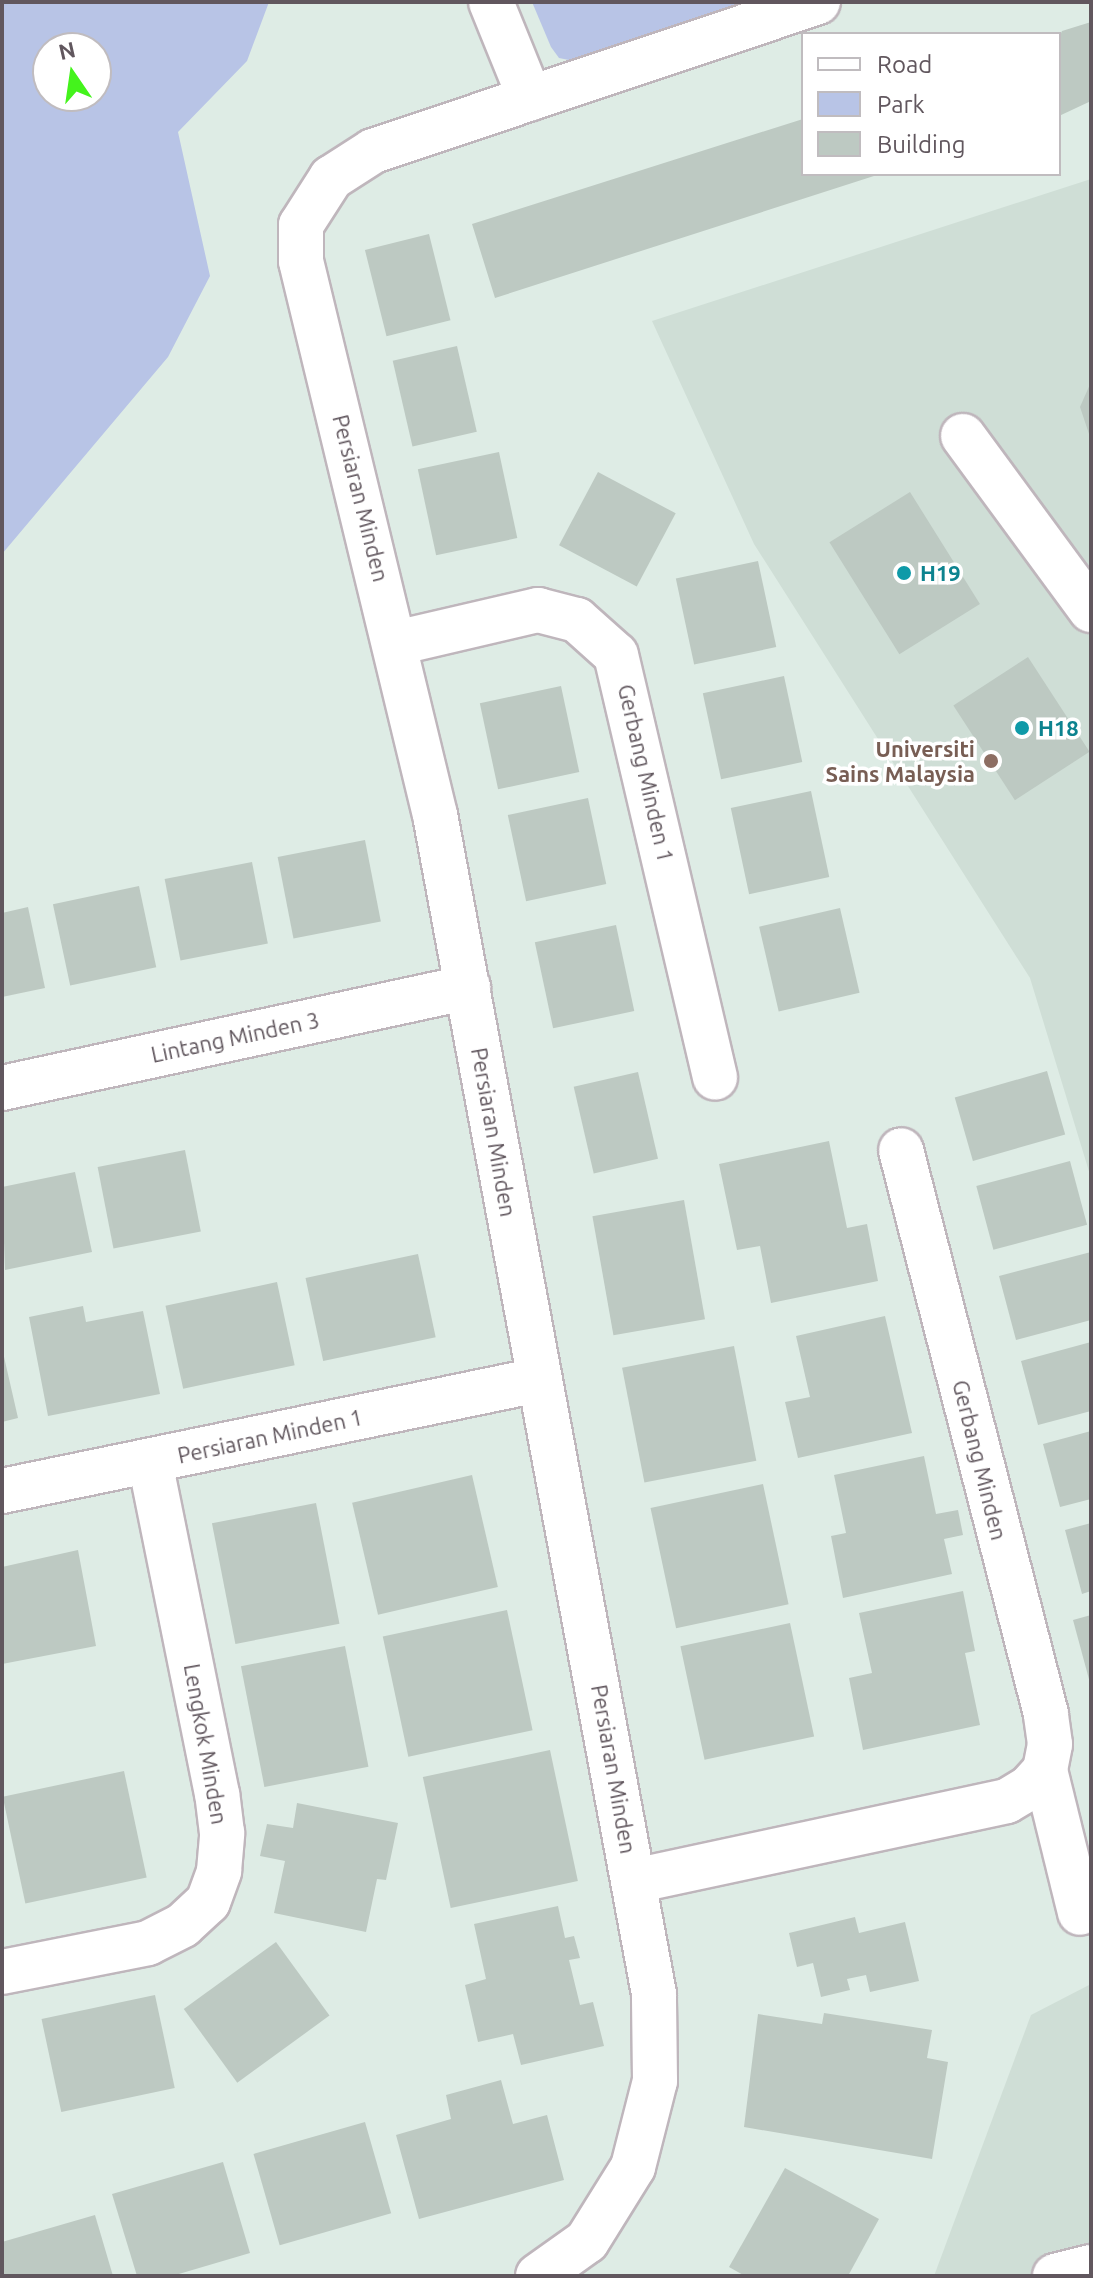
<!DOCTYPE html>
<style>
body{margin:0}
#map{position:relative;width:1093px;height:2278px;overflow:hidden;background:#deece5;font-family:Ubuntu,sans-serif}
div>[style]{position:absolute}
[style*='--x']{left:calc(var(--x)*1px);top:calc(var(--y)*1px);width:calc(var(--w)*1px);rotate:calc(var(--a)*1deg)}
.education>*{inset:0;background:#cfded6}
.green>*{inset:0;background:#b8c4e6}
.building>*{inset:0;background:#bdc9c2;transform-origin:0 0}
.roads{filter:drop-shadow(2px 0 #bfb6bc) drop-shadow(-2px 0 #bfb6bc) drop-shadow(0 2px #bfb6bc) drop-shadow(0 -2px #bfb6bc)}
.minor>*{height:44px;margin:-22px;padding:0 22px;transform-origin:22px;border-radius:22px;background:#fff}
.dots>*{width:22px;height:22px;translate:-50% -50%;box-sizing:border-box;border:4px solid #fff;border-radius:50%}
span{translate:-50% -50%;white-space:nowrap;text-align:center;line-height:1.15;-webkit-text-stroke:7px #fff;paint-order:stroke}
.street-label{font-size:22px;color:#61575e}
.culture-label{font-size:22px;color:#0d838f;font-weight:700}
.left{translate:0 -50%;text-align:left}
.education-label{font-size:22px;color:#785e54;font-weight:700}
.right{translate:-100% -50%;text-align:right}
.frame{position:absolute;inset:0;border:4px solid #61575e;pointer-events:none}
.legend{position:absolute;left:801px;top:32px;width:260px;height:144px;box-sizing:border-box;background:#fff;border:2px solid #c0bcbf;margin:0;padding:10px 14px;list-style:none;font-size:24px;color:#61575e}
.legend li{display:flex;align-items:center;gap:16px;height:40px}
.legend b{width:40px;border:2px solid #c0bcbf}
.north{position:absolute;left:32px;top:32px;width:80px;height:80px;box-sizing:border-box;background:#fff;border:2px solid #c0bcbf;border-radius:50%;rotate:347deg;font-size:22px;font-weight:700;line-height:32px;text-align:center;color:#61575e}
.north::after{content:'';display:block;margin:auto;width:28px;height:36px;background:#44f31c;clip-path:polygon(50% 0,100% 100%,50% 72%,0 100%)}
</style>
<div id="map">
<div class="education">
<div style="clip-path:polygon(1091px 179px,1091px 1178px,1030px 978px,754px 544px,652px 321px)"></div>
<div style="clip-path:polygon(1091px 1984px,1091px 2276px,934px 2276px,1031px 2015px)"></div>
</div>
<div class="green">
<div style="clip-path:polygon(evenodd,2px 2px,269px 2px,247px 61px,178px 132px,210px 276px,168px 357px,2px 554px,2px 2px,48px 48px,96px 48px,96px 96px,48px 96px,48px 48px)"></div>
<div style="clip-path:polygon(532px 2px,753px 2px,574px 61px,559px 58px,551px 47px)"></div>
</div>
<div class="building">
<div style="clip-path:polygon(1091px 22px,1091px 101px,1059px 116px,1059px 37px,1062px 31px)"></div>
<div style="clip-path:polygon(803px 119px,803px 174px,877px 175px,495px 298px,472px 224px)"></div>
<div style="left:429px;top:234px;width:89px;height:66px;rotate:76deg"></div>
<div style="left:457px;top:346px;width:88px;height:66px;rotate:77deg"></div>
<div style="clip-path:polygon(1091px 382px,1091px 440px,1080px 407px)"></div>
<div style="left:499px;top:452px;width:88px;height:83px;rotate:78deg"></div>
<div style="left:598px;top:472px;width:88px;height:83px;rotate:28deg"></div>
<div style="left:910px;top:492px;width:132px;height:95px;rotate:58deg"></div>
<div style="left:758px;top:561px;width:88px;height:84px;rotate:78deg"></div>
<div style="left:1028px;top:657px;width:113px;height:89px;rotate:57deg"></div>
<div style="left:784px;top:676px;width:88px;height:83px;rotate:78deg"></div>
<div style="left:561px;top:686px;width:88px;height:83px;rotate:78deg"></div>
<div style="left:811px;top:791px;width:88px;height:82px;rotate:78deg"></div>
<div style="left:588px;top:798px;width:88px;height:82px;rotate:78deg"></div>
<div style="left:365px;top:840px;width:83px;height:89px;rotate:79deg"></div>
<div style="left:252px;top:862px;width:83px;height:89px;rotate:79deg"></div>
<div style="left:139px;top:886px;width:83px;height:88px;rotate:78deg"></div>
<div style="clip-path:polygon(28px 907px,45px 988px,2px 997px,2px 913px)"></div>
<div style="left:840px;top:908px;width:87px;height:83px;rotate:77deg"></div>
<div style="left:616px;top:925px;width:88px;height:83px;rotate:78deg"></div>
<div style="left:1047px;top:1071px;width:66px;height:96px;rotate:74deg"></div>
<div style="left:638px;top:1072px;width:89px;height:66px;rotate:77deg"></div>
<div style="clip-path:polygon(829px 1141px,847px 1228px,867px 1224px,878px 1281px,771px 1303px,760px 1246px,737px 1250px,719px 1164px)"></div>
<div style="left:185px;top:1150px;width:83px;height:89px;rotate:79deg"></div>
<div style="left:1070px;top:1161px;width:66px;height:97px;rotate:75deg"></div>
<div style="clip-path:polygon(75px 1172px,92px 1252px,5px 1270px,2px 1187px)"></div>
<div style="left:684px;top:1200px;width:121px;height:93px;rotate:80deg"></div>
<div style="clip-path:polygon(1091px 1252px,1091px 1320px,1016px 1340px,999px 1276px)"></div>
<div style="left:418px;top:1254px;width:85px;height:115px;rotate:78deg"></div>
<div style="left:277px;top:1282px;width:85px;height:114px;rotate:78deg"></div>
<div style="clip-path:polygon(83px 1306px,86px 1322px,143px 1311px,160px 1394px,48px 1416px,29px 1317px)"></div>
<div style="clip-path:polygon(885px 1316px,912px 1433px,798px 1458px,785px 1402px,810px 1397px,796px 1336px)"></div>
<div style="clip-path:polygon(1091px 1342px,1091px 1411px,1038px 1425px,1021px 1361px)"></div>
<div style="left:734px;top:1346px;width:117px;height:114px;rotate:79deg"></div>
<div style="clip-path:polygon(2px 1348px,18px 1418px,2px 1422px)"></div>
<div style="clip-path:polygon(1091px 1431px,1091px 1499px,1060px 1507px,1043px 1444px)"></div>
<div style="clip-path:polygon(924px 1456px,936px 1514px,958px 1510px,963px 1535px,944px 1539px,952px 1574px,843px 1598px,831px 1536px,846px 1533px,834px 1475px)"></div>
<div style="left:472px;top:1475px;width:115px;height:123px;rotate:77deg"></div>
<div style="left:763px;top:1484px;width:123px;height:115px;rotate:78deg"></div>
<div style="left:316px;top:1503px;width:123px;height:106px;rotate:79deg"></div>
<div style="clip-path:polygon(1091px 1523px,1091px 1591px,1082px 1594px,1065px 1530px)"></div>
<div style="clip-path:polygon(78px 1550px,96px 1646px,2px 1664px,2px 1567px)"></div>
<div style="clip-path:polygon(963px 1591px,975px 1651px,965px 1653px,980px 1725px,863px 1750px,849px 1678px,872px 1673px,859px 1613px)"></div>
<div style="left:507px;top:1610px;width:123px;height:127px;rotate:78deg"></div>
<div style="clip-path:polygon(1091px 1615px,1091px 1683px,1090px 1683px,1073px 1620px)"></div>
<div style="left:790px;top:1623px;width:116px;height:112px;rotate:78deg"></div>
<div style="left:345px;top:1646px;width:123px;height:106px;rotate:79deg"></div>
<div style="left:550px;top:1750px;width:134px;height:130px;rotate:78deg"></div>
<div style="left:124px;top:1771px;width:109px;height:124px;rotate:78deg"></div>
<div style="clip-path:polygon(297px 1803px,398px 1823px,386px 1880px,377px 1879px,366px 1932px,274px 1913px,285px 1861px,260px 1856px,267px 1824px,293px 1828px)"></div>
<div style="clip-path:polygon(558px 1906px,565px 1938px,574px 1936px,580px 1958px,569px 1960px,580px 2005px,593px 2002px,604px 2046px,521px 2065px,513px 2034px,478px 2042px,465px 1985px,486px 1979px,474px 1924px)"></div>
<div style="clip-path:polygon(855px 1917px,859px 1933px,905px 1922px,919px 1981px,870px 1992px,866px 1975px,847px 1979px,850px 1990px,821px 1997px,813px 1963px,797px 1967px,789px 1933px)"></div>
<div style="left:276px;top:1942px;width:91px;height:114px;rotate:54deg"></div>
<div style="left:155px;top:1995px;width:95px;height:116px;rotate:78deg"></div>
<div style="clip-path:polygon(824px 2013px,932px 2030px,927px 2058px,948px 2062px,932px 2159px,744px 2127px,758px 2014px,822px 2024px)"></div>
<div style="clip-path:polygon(501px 2080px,513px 2124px,547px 2115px,564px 2180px,419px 2219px,396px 2135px,451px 2119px,446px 2095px)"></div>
<div style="left:365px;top:2122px;width:95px;height:116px;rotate:74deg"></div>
<div style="clip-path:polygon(223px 2162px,250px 2253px,172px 2276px,137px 2276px,112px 2194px)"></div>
<div style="clip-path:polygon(785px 2168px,879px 2219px,848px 2276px,745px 2276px,729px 2267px)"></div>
<div style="clip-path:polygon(95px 2215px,113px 2276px,2px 2276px,2px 2242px)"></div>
</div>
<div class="roads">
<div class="minor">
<div style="--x:491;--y:2;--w:104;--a:67.9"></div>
<div style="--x:963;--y:436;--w:216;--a:53.7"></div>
<div style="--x:396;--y:643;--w:146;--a:-13.1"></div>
<div style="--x:538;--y:610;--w:40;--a:14.4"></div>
<div style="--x:577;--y:620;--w:52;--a:41.9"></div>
<div style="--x:616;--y:655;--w:434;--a:76.8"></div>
<div style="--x:2;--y:1088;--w:477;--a:-12.2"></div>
<div style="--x:2;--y:1491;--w:547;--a:-11.7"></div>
<div style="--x:1045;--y:1770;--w:147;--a:76.2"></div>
<div style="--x:634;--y:1881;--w:381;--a:-12.1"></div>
<div style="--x:1007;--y:1801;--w:26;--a:-31"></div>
<div style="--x:1029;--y:1788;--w:24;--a:-48"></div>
<div style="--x:1045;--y:1770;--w:26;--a:-79"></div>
<div style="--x:1050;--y:1744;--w:30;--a:-98"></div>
<div style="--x:1046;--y:1714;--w:582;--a:-104.42"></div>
<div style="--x:2;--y:1972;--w:149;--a:-11.2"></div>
<div style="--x:148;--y:1943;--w:39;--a:-27"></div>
<div style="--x:183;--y:1925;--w:34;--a:-43"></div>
<div style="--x:208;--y:1902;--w:33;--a:-70"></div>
<div style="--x:219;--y:1871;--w:38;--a:-85"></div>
<div style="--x:222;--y:1833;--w:39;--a:-97"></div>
<div style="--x:217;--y:1794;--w:340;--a:-101.4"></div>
<div style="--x:538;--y:2276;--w:60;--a:-35.5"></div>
<div style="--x:587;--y:2241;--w:87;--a:-58.1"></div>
<div style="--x:633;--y:2167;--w:89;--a:-75.7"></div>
<div style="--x:655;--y:2081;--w:87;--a:-90.7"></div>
<div style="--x:654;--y:1994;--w:1199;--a:-100.52"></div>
<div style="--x:435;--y:815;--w:570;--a:-103.6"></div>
<div style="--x:301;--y:261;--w:36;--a:-90"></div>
<div style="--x:301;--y:225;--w:56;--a:-57.4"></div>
<div style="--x:331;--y:178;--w:50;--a:-32.7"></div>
<div style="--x:373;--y:151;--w:469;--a:-18.5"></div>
<div style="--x:1055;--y:2276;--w:37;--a:-14"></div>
</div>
</div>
<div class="dots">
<div style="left:904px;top:573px;background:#0f9aa8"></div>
<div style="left:1022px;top:728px;background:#0f9aa8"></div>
<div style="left:991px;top:761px;background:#8d6e63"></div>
</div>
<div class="street-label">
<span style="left:361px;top:498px;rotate:76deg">Persiaran Minden</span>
<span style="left:646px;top:773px;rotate:77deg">Gerbang Minden 1</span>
<span style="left:235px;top:1037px;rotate:-12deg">Lintang Minden 3</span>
<span style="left:494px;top:1132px;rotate:80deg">Persiaran Minden</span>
<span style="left:270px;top:1436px;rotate:-12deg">Persiaran Minden 1</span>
<span style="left:980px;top:1460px;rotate:76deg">Gerbang Minden</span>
<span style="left:206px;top:1744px;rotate:80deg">Lengkok Minden</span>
<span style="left:614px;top:1769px;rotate:80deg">Persiaran Minden</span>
</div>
<div class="culture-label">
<span class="left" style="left:920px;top:573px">H19</span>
<span class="left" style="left:1038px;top:728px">H18</span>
</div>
<div class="education-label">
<span class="right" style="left:975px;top:761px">Universiti<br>Sains Malaysia</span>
</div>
<div class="frame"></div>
<ul class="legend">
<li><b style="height:10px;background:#fff"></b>Road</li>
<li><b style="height:22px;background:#b8c4e6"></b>Park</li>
<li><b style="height:22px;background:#bdc9c2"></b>Building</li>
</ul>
<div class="north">N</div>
</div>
